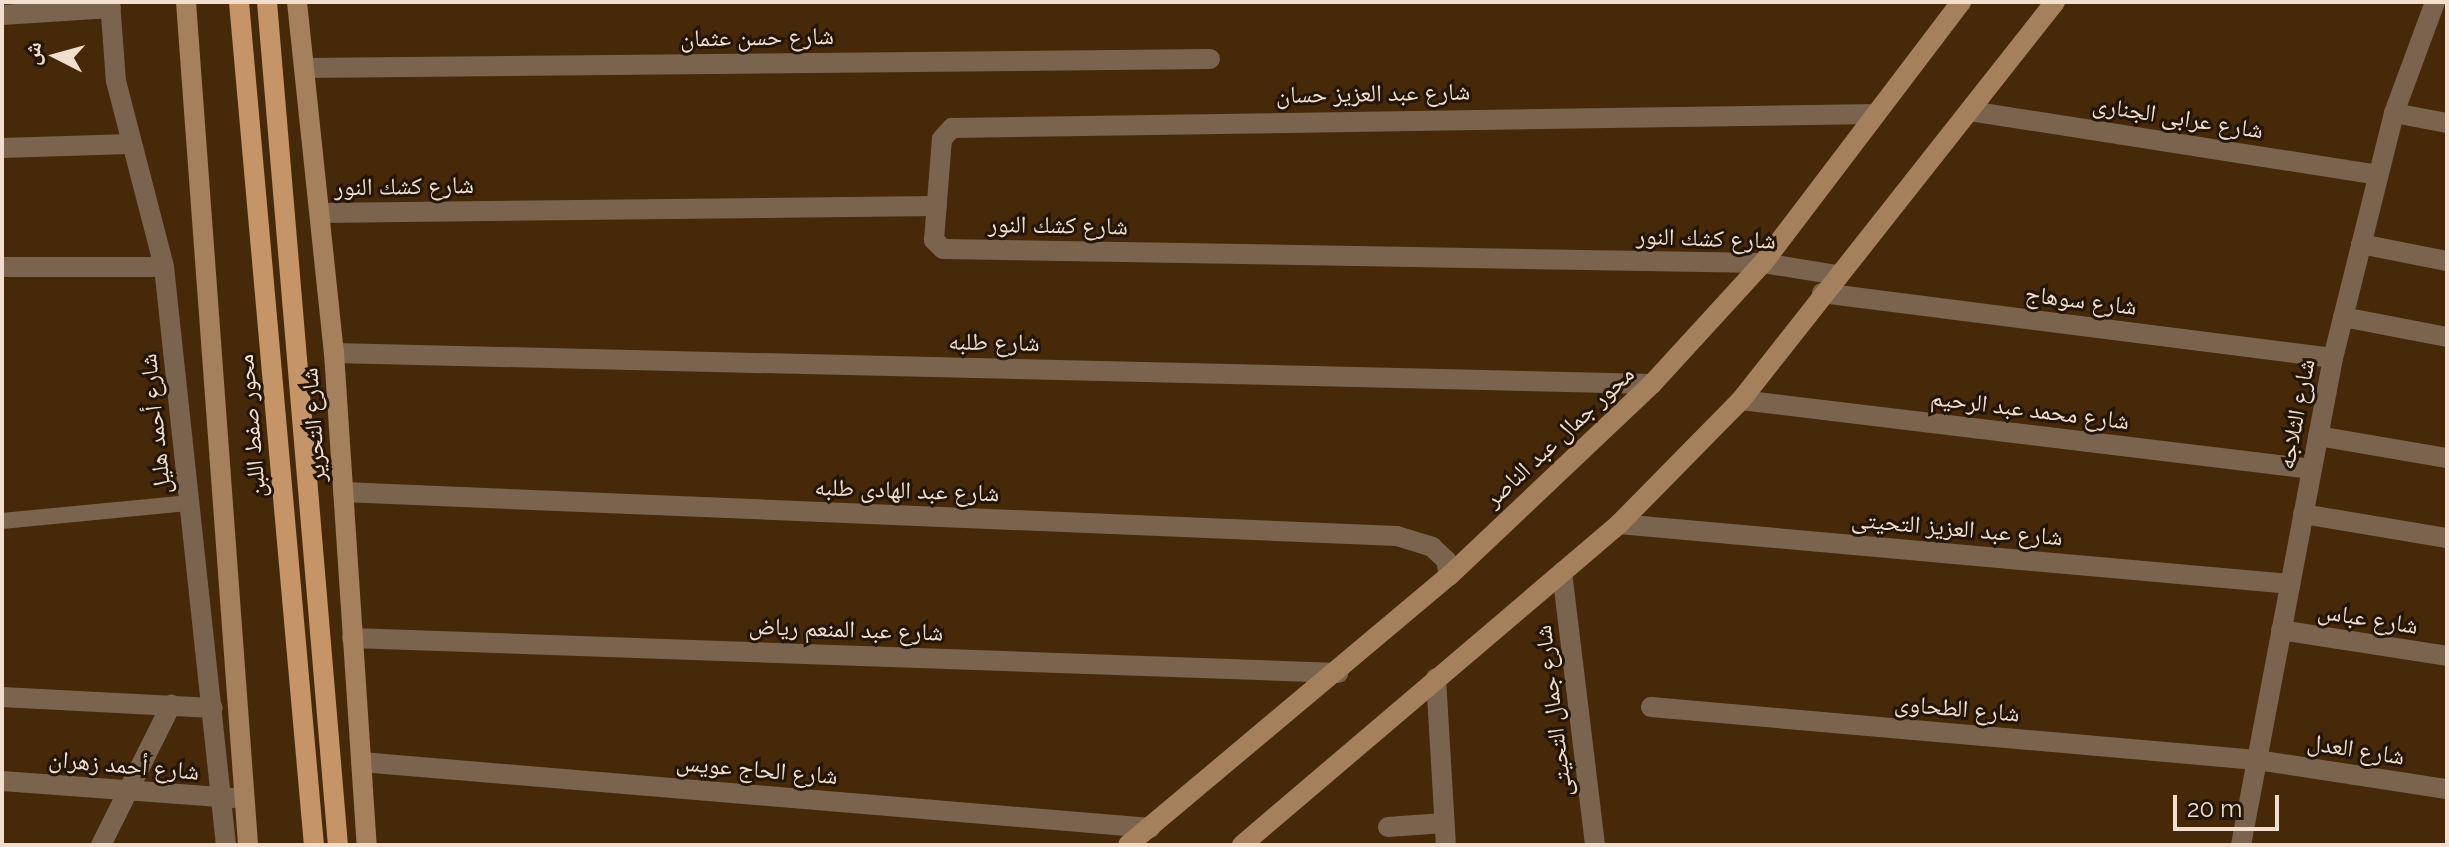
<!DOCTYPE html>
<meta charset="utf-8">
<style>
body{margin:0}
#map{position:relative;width:2449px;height:847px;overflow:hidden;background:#462908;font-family:Raleway,"Noto Naskh Arabic",sans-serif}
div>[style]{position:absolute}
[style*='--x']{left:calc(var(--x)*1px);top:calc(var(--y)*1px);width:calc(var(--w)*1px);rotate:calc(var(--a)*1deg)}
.lane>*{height:16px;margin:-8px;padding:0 8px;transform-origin:8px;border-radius:8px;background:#7b644e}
.street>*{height:20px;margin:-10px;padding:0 10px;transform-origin:10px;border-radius:10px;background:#7b644e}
.secondary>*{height:20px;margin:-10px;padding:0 10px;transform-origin:10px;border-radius:10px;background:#a5805d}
.primary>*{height:20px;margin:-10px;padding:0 10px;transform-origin:10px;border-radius:10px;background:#c59568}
span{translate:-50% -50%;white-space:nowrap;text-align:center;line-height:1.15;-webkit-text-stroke:6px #231508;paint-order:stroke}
.street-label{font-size:24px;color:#f2decd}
.frame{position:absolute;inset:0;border:4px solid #f2decd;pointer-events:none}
.north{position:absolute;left:16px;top:16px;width:80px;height:80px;-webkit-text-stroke:6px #231508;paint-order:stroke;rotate:276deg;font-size:22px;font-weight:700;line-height:32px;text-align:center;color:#f2decd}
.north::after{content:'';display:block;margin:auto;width:28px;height:36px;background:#f2decd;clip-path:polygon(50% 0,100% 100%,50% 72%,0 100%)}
.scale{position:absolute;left:2173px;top:795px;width:106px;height:36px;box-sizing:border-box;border:4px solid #f2decd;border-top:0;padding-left:10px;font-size:24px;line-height:28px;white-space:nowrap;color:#f2decd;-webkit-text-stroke:6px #231508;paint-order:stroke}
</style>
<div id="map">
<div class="lane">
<div style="--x:2;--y:521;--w:189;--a:-5.5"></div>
</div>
<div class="street">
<div style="--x:110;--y:2;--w:79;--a:85.7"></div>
<div style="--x:116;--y:81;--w:192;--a:75.5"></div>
<div style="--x:164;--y:267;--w:581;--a:83.88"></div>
<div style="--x:2;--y:15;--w:109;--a:-3.7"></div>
<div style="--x:304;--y:68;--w:906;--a:-0.57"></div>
<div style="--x:1970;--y:111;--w:413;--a:8.9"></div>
<div style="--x:2394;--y:113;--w:54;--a:10.7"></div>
<div style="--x:2;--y:148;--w:128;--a:-1.8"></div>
<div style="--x:320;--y:213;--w:617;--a:-0.65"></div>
<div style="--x:2361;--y:244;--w:88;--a:11.2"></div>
<div style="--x:2;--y:267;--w:162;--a:0"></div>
<div style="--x:1837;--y:275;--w:75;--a:-170.8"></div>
<div style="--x:1763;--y:263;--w:820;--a:-179.02"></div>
<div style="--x:943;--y:249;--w:13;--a:-135"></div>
<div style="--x:934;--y:240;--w:101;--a:-85.5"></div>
<div style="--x:942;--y:139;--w:15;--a:-48"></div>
<div style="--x:952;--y:128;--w:924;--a:-0.87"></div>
<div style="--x:1822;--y:293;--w:515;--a:7.25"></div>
<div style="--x:2343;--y:317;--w:106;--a:10.9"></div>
<div style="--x:334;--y:353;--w:1318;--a:1.35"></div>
<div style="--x:1741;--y:400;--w:575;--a:6.89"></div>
<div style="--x:2318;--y:436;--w:131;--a:9.7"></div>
<div style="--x:343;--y:492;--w:1055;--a:2.39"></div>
<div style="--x:1397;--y:536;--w:37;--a:17"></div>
<div style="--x:1432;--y:547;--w:19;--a:43"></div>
<div style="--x:1446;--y:560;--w:16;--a:79"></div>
<div style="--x:2303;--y:514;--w:146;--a:9.5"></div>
<div style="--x:1619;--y:524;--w:674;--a:5.11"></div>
<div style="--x:1562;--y:572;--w:275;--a:83.1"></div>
<div style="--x:2281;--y:630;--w:168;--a:8.9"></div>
<div style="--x:352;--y:638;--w:987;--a:2.03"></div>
<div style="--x:1436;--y:678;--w:167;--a:86.6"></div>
<div style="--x:2;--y:697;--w:211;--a:3"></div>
<div style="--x:1651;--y:707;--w:608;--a:5"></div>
<div style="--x:2257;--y:760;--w:192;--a:8.7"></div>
<div style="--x:361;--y:762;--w:792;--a:4.78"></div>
<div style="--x:2;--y:781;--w:232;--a:4.2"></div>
<div style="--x:1388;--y:827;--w:56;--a:-4.1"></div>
<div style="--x:101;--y:845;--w:157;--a:-63.4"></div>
<div style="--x:2241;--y:845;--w:496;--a:-79.3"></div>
<div style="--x:2333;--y:358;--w:252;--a:-76"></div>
<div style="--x:2394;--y:113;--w:118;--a:-69.7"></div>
</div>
<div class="secondary">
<div style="--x:186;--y:2;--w:845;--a:85.79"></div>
<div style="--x:297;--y:2;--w:353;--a:84"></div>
<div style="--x:334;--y:353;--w:493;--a:86.2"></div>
<div style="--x:1128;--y:845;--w:419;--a:-40"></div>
<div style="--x:1449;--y:576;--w:279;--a:-43.4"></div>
<div style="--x:1652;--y:384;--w:164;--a:-47.5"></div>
<div style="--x:1763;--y:263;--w:328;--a:-52.8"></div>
<div style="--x:1242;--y:845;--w:495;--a:-40.4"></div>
<div style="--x:1619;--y:524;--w:174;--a:-45.5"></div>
<div style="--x:1741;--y:400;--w:507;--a:-51.73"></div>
</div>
<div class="primary">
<div style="--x:239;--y:2;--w:846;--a:84.92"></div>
<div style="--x:267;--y:2;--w:846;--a:85.19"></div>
</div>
<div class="street-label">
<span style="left:757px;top:37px;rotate:-1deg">شارع حسن عثمان</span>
<span style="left:1373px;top:93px;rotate:-1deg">شارع عبد العزيز حسان</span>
<span style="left:2178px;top:117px;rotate:9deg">شارع عرابى الجنارى</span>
<span style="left:404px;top:186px;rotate:-1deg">شارع كشك النور</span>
<span style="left:1058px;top:225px;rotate:1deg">شارع كشك النور</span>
<span style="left:1706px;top:238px;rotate:2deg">شارع كشك النور</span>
<span style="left:2081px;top:300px;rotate:7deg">شارع سوهاج</span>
<span style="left:994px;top:342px;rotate:1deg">شارع طلبه</span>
<span style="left:2030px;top:409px;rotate:7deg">شارع محمد عبد الرحيم</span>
<span style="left:2296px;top:414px;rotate:-79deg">شارع الثلاجه</span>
<span style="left:155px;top:424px;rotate:-96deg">شارع أحمد هليل</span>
<span style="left:313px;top:425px;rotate:-94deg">شارع التحرير</span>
<span style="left:251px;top:426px;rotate:-95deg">محور صفط اللبن</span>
<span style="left:1559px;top:436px;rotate:-43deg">محور جمال عبد الناصر</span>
<span style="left:907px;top:490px;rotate:2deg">شارع عبد الهادى طلبه</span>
<span style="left:1957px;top:528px;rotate:5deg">شارع عبد العزيز التحيتى</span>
<span style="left:2368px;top:618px;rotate:9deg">شارع عباس</span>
<span style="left:846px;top:629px;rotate:2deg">شارع عبد المنعم رياض</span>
<span style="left:1957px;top:708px;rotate:5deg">شارع الطحاوى</span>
<span style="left:1553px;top:711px;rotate:-97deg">شارع جمال التحيتى</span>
<span style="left:2356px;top:749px;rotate:9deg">شارع العدل</span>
<span style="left:124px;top:765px;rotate:5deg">شارع أحمد زهران</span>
<span style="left:757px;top:769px;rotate:5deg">شارع الحاج عويس</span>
</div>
<div class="frame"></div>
<div class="north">ش</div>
<div class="scale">20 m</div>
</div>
